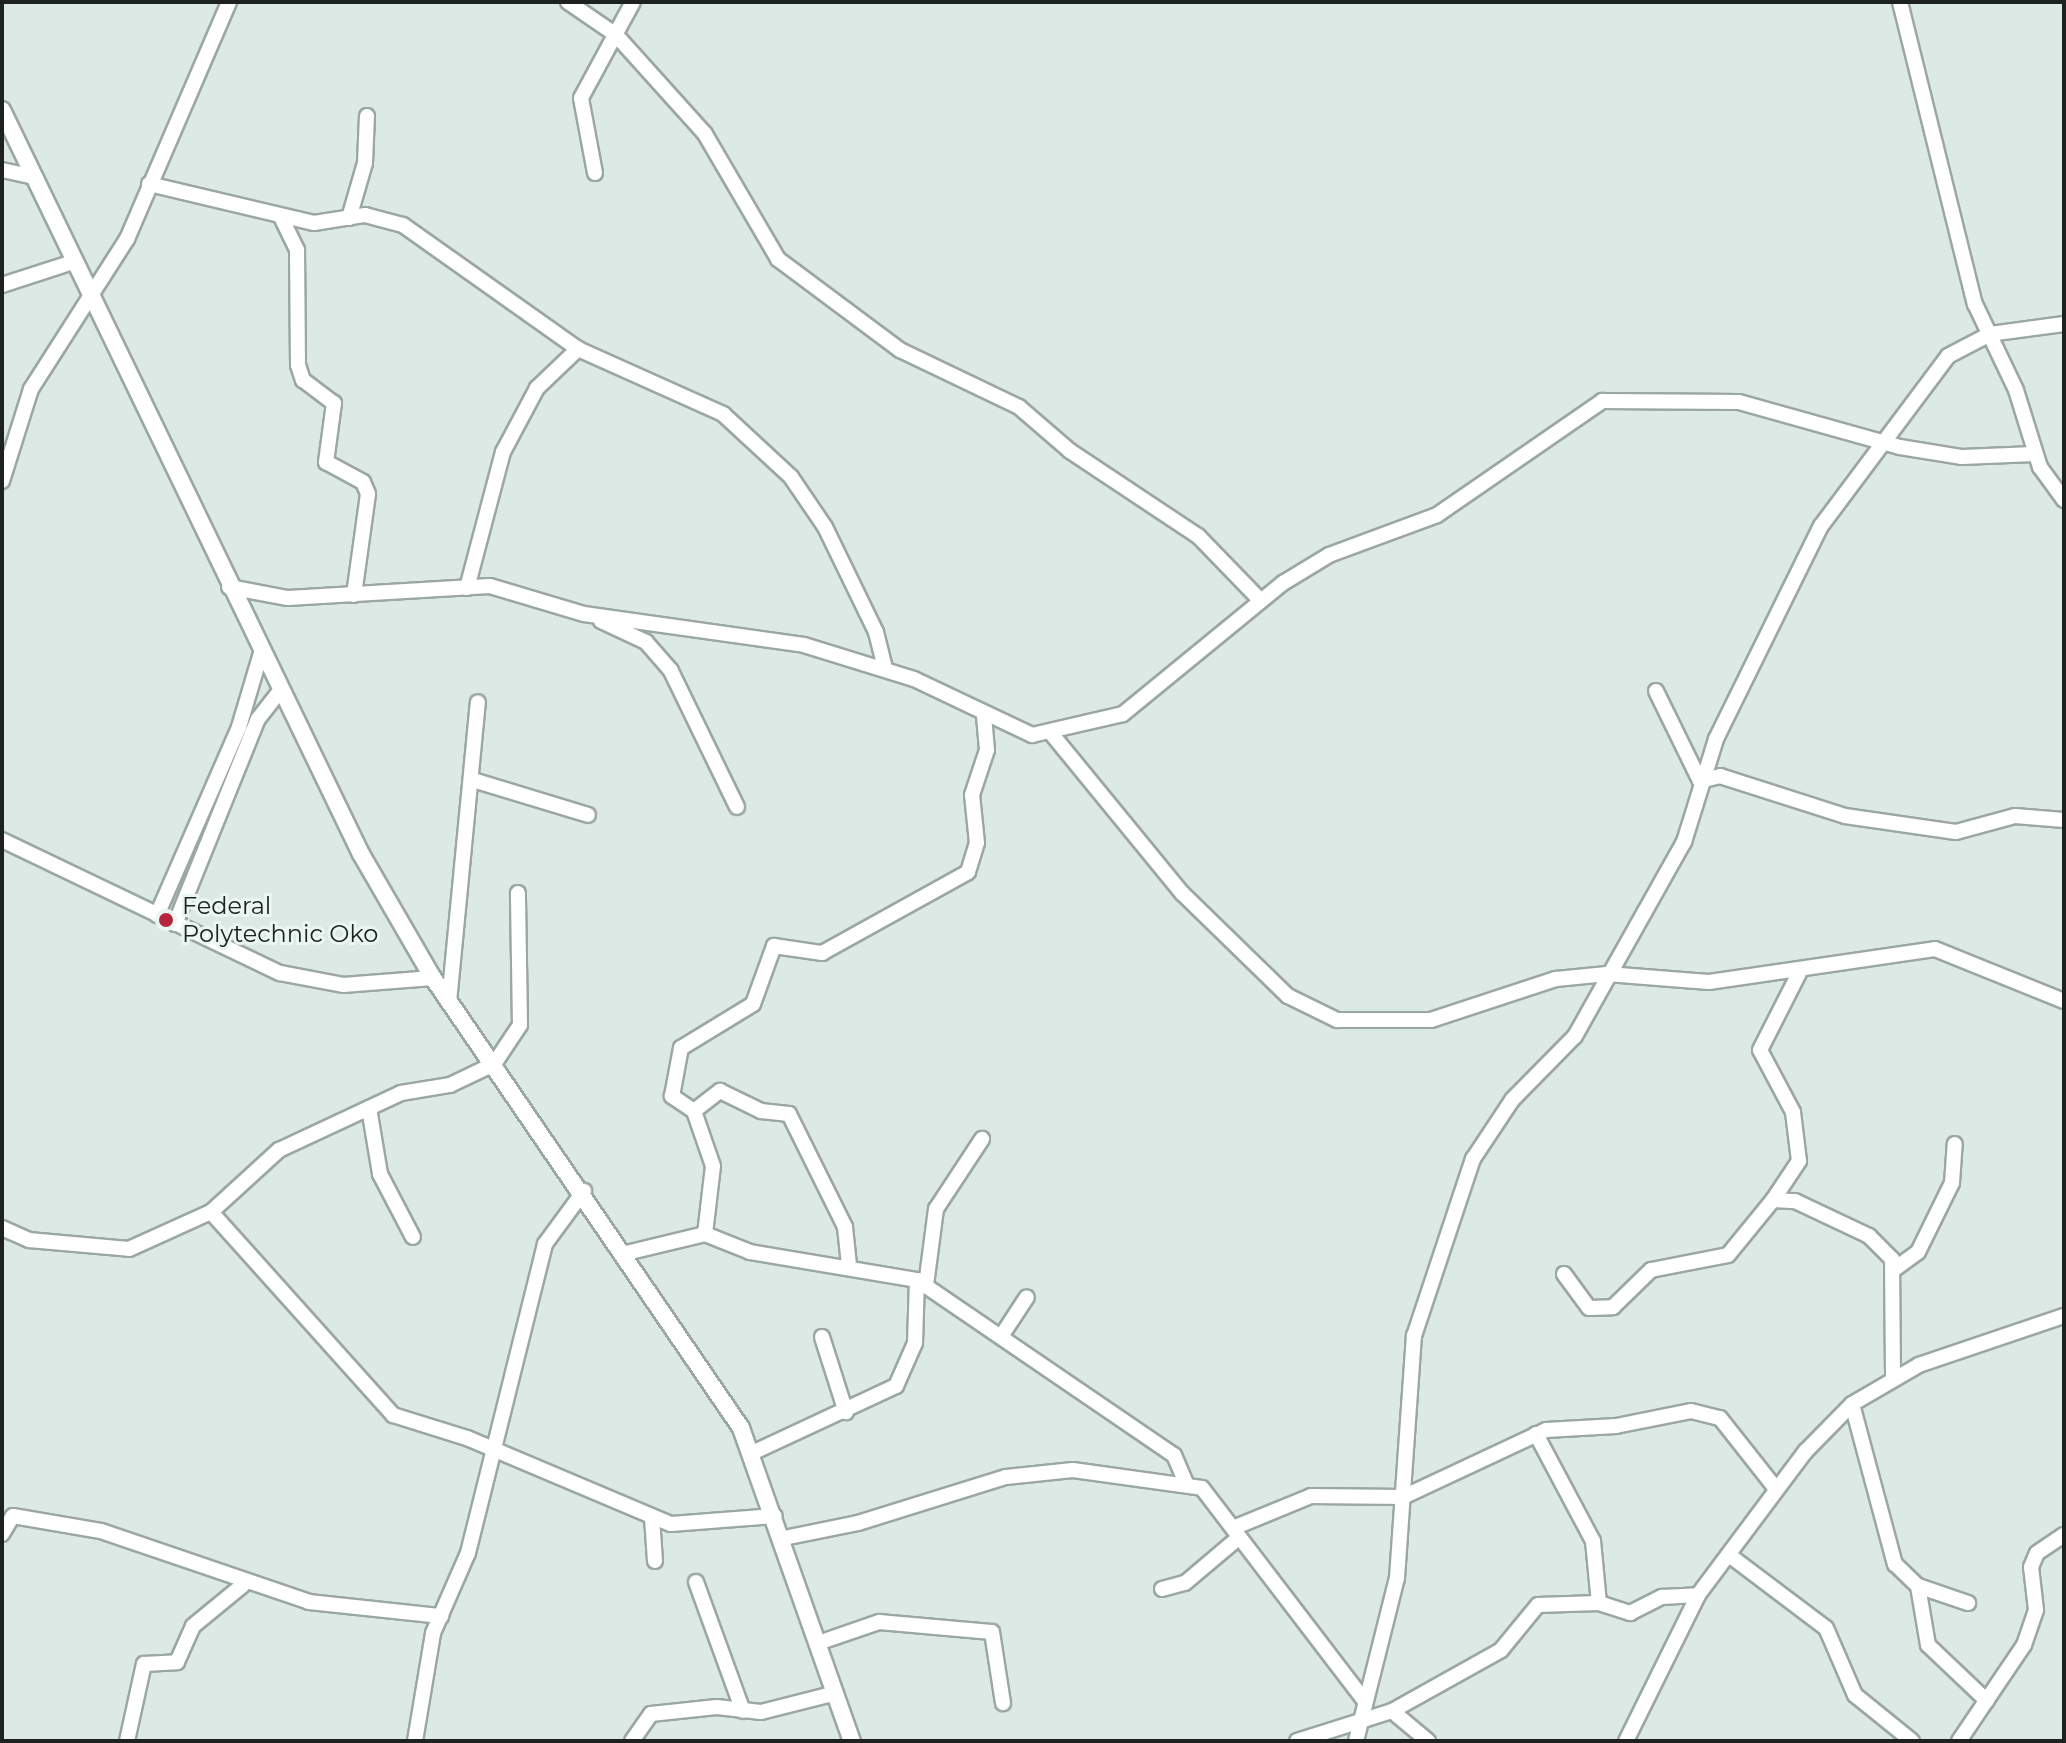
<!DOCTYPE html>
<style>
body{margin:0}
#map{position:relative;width:2066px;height:1743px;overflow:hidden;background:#dde9e4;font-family:Montserrat,sans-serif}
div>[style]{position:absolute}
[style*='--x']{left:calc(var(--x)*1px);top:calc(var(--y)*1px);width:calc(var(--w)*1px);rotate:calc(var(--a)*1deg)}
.roads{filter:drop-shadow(2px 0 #9ba7a2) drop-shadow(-2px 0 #9ba7a2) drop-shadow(0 2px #9ba7a2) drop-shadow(0 -2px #9ba7a2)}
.minor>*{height:14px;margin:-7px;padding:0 7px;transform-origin:7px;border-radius:7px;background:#fff}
.major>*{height:16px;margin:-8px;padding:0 8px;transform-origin:8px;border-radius:8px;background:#fff}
.dots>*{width:22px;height:22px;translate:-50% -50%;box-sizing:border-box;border:4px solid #eaf6f1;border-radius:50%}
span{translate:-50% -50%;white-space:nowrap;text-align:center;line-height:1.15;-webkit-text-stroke:6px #eaf6f1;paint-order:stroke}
.poi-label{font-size:24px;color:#1d211f}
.left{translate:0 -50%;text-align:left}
.frame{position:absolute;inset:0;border:4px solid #1d211f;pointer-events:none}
</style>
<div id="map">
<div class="roads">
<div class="minor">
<div style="--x:568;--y:2;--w:58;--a:34.5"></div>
<div style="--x:616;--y:35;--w:133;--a:48"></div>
<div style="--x:705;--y:134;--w:145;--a:59.7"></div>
<div style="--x:778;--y:259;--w:152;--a:36.7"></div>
<div style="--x:900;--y:350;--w:132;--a:25.6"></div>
<div style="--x:1019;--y:407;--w:67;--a:40.8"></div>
<div style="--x:1070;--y:451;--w:154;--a:33.6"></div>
<div style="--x:1198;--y:536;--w:89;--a:45.9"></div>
<div style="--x:1900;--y:2;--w:311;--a:76.1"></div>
<div style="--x:1975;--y:304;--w:95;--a:64.5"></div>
<div style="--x:2016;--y:390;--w:81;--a:72.7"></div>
<div style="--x:2040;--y:467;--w:41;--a:54"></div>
<div style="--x:2;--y:170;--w:34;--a:12"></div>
<div style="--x:595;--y:173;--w:76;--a:-100.6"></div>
<div style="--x:581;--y:98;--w:109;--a:-61.6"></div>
<div style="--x:149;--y:184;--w:170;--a:13.3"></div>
<div style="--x:314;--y:223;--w:52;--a:-8.9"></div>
<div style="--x:365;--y:215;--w:39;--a:15"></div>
<div style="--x:403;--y:225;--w:214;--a:35.3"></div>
<div style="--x:578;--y:349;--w:159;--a:24.1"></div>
<div style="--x:723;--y:414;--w:93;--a:42.8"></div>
<div style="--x:791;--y:477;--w:60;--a:55.8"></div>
<div style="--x:825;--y:527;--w:117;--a:64.1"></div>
<div style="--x:876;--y:632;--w:37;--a:76"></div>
<div style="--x:281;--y:217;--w:37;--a:64"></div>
<div style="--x:297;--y:250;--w:115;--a:89.5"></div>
<div style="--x:298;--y:365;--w:16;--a:72"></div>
<div style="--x:303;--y:380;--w:39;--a:37"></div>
<div style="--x:334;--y:403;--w:60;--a:97.7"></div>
<div style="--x:326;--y:462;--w:42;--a:28.4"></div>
<div style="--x:363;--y:482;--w:13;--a:67"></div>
<div style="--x:368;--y:494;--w:102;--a:97.9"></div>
<div style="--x:349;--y:218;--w:57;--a:-73.8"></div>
<div style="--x:365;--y:163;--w:47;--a:-87.6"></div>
<div style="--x:2;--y:285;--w:75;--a:-17.9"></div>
<div style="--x:2;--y:481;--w:96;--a:-72.5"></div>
<div style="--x:31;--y:389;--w:178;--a:-57.4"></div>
<div style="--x:127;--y:239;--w:258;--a:-66.7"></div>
<div style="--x:229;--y:587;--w:60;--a:10.6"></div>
<div style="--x:288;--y:598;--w:202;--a:-3.4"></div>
<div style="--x:490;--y:586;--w:98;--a:16.6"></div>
<div style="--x:584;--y:614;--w:222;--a:8"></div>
<div style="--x:804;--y:645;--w:115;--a:17.2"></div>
<div style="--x:914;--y:679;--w:131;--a:25.4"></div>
<div style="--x:1032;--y:735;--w:93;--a:-13"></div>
<div style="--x:1123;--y:714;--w:207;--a:-39.3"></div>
<div style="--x:1283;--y:583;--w:54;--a:-31.3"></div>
<div style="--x:1329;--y:555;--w:115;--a:-20.3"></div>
<div style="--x:1437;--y:515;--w:201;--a:-34.6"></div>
<div style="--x:1602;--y:401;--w:137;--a:0.4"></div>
<div style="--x:1739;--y:402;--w:167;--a:15.6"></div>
<div style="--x:1900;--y:447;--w:63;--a:9.2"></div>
<div style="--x:1962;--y:457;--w:72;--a:-2.4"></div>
<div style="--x:467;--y:588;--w:141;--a:-75.2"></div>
<div style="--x:503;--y:452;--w:72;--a:-62"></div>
<div style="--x:537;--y:388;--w:57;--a:-43.6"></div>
<div style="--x:601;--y:621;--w:50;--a:25"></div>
<div style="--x:646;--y:642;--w:38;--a:49"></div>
<div style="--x:671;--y:671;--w:151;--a:64.1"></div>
<div style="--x:1656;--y:691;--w:100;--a:63.9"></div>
<div style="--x:1700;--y:781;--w:21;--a:-14"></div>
<div style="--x:1720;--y:776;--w:131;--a:17.7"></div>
<div style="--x:1845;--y:816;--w:112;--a:8.2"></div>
<div style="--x:1956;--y:832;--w:61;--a:-15.2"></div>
<div style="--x:2015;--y:816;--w:49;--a:4.7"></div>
<div style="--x:1051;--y:733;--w:207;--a:50.7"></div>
<div style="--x:1182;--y:893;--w:148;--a:44.2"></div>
<div style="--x:1288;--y:996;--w:55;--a:26.1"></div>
<div style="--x:1337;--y:1020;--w:94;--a:0"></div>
<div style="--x:1431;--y:1020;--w:132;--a:-18.2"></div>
<div style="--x:1556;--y:979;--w:51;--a:-5.6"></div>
<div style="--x:1607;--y:974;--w:102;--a:4.5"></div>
<div style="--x:1709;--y:982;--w:228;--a:-8.3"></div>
<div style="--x:1935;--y:949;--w:139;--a:22"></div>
<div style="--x:473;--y:780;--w:120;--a:16.9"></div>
<div style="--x:2;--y:840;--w:308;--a:25.6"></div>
<div style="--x:280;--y:973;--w:64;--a:10.8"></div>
<div style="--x:343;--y:985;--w:90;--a:-4.4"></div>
<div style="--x:157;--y:915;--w:205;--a:-66.4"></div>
<div style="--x:239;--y:727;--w:80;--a:-73.4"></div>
<div style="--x:175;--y:924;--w:221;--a:-68"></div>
<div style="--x:258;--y:719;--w:37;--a:-52"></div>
<div style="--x:449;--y:1002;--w:301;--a:-84.5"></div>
<div style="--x:369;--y:1108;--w:67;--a:80.5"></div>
<div style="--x:380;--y:1174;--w:71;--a:62.4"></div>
<div style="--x:694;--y:1111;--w:27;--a:-146"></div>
<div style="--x:672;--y:1096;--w:49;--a:-79.4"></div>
<div style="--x:681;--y:1048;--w:84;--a:-31.4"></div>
<div style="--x:753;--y:1004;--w:62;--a:-70.1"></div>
<div style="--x:774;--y:946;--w:49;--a:8.3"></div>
<div style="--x:822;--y:953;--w:167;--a:-29"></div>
<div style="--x:968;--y:872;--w:30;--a:-73"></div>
<div style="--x:977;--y:843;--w:48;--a:-95.9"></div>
<div style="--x:972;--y:795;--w:47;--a:-71.6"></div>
<div style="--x:987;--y:750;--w:34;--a:-95"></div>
<div style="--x:1773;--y:1200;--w:47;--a:-56.3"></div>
<div style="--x:1799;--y:1161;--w:49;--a:-97"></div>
<div style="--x:1793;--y:1112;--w:70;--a:-118"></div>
<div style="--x:1760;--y:1050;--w:86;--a:-63.1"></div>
<div style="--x:211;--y:1212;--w:273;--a:48.1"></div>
<div style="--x:393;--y:1415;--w:77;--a:17.3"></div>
<div style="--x:467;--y:1438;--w:221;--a:22.9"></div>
<div style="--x:671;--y:1524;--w:104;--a:-4.4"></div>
<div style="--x:2;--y:1228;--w:30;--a:24"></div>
<div style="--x:29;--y:1240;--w:100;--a:5.1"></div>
<div style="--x:129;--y:1249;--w:90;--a:-24.3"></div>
<div style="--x:211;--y:1212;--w:92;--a:-42.4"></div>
<div style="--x:279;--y:1150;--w:135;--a:-25"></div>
<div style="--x:401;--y:1093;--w:50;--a:-9.3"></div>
<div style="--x:450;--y:1085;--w:49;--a:-25.5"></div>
<div style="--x:494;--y:1064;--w:47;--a:-56.3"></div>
<div style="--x:520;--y:1025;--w:132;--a:-90.9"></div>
<div style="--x:705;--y:1234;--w:68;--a:-83.3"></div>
<div style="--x:713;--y:1166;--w:58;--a:-109.1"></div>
<div style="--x:694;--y:1111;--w:33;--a:-38"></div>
<div style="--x:720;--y:1091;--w:46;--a:26"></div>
<div style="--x:761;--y:1111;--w:28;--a:6"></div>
<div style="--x:789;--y:1114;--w:126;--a:63.6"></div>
<div style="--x:845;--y:1227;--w:36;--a:84"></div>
<div style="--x:622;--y:1254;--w:85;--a:-13.5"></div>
<div style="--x:705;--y:1234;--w:48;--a:21.8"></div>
<div style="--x:750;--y:1252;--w:169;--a:9.5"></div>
<div style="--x:917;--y:1280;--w:311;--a:34.3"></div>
<div style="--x:1174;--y:1455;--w:33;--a:67"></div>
<div style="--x:1896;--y:1268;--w:27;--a:-36"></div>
<div style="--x:1918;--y:1252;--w:77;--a:-63.8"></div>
<div style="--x:1952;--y:1183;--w:39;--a:-86"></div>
<div style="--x:1564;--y:1274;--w:42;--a:53.7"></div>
<div style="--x:1589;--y:1308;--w:24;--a:-2"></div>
<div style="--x:1613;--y:1307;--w:53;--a:-44.2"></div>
<div style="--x:1651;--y:1270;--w:78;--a:-11"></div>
<div style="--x:1728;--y:1255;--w:71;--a:-50.7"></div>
<div style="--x:1773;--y:1200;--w:22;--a:3"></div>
<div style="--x:1795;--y:1201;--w:82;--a:25.3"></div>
<div style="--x:1869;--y:1236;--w:33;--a:45"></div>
<div style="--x:1892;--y:1259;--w:117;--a:89.5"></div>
<div style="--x:926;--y:1285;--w:77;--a:-82.5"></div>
<div style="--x:936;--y:1209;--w:84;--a:-56.7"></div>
<div style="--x:1002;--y:1335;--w:45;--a:-56.7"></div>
<div style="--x:822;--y:1337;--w:79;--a:72.3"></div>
<div style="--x:1852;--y:1404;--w:166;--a:75"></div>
<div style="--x:1895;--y:1564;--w:32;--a:44"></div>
<div style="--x:1918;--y:1586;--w:60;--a:80.4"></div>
<div style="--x:1928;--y:1645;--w:81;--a:43.5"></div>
<div style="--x:1536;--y:1434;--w:121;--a:62"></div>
<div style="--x:1593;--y:1541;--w:62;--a:84.5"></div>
<div style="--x:752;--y:1453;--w:159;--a:-25"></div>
<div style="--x:896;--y:1386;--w:47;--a:-66.2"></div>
<div style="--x:915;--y:1343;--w:63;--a:-88.2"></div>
<div style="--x:652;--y:1518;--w:43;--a:86"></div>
<div style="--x:1233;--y:1528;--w:84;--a:-22.3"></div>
<div style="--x:1311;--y:1496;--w:92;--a:0.6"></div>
<div style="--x:1403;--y:1497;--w:158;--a:-25.1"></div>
<div style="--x:1546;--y:1430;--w:70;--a:-3.3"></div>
<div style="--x:1616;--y:1426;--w:76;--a:-11.3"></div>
<div style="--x:1691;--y:1411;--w:30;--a:14"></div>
<div style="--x:1720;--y:1418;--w:90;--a:51.7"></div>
<div style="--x:2;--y:1534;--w:21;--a:-59"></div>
<div style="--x:13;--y:1516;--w:89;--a:9.7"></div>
<div style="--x:101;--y:1531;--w:220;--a:18.8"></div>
<div style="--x:309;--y:1602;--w:133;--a:6.1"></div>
<div style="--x:784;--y:1538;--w:76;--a:-11.5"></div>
<div style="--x:858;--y:1523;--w:155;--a:-17.3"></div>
<div style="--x:1006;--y:1477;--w:67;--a:-6"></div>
<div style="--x:1073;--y:1470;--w:130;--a:7.9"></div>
<div style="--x:1202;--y:1488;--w:268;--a:52.6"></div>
<div style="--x:1729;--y:1555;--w:121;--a:37"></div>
<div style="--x:1826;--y:1628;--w:73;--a:66.6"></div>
<div style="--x:1855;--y:1695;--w:73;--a:38.9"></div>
<div style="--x:696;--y:1582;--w:137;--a:70"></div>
<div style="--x:1918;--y:1586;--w:53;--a:18.8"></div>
<div style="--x:1162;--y:1589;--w:24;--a:-15"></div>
<div style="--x:1185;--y:1583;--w:68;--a:-40.2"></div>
<div style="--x:818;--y:1643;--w:65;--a:-19"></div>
<div style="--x:879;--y:1622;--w:113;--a:5.1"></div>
<div style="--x:992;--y:1632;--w:72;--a:81.2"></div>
<div style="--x:1392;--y:1711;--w:47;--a:39.8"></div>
<div style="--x:127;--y:1741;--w:79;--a:-77.6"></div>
<div style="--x:144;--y:1664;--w:33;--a:-3"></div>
<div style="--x:177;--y:1662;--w:39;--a:-66"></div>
<div style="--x:193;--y:1626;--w:65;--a:-39.4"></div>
<div style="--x:415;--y:1741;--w:109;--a:-80.5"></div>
<div style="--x:433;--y:1633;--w:87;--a:-66.4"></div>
<div style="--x:468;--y:1553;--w:318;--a:-76"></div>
<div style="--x:545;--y:1244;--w:66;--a:-53.7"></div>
<div style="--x:632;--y:1741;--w:33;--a:-55"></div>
<div style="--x:651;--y:1714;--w:66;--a:-6.1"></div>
<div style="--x:717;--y:1707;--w:44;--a:6.5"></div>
<div style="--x:761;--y:1712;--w:77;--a:-14.2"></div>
<div style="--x:1297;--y:1741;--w:100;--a:-17.5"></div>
<div style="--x:1392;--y:1711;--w:125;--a:-29.2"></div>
<div style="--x:1501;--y:1650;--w:58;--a:-50.6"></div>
<div style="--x:1538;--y:1605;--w:61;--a:-1.9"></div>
<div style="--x:1599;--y:1603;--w:33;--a:18"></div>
<div style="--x:1630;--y:1613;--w:36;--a:-27"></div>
<div style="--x:1662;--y:1597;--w:36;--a:-3"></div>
<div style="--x:1356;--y:1741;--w:168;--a:-75.9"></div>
<div style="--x:1397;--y:1578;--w:243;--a:-86"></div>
<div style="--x:1414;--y:1336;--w:187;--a:-71.6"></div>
<div style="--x:1473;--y:1159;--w:71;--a:-56.5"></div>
<div style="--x:1512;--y:1100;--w:90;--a:-45.5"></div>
<div style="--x:1575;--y:1036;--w:223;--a:-60.7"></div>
<div style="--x:1684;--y:842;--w:108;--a:-72.7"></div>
<div style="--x:1716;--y:739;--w:237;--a:-63.8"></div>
<div style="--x:1821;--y:526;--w:212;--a:-53.2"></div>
<div style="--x:1948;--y:356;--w:47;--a:-27.6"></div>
<div style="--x:1990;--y:334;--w:75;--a:-7.7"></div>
<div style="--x:1626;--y:1741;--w:163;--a:-63.7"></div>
<div style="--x:1698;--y:1595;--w:179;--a:-53.2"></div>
<div style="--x:1805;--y:1452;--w:67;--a:-45.6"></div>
<div style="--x:1852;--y:1404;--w:78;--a:-30.2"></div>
<div style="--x:1919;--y:1365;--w:153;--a:-18.7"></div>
<div style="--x:1959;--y:1741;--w:116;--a:-55.9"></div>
<div style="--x:2024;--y:1645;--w:37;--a:-71"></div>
<div style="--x:2036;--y:1610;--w:43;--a:-96.6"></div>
<div style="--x:2031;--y:1567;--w:15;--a:-67"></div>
<div style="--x:2037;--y:1553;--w:32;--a:-34"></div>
</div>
<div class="major">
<div style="--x:2;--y:110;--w:826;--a:64.24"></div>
<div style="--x:361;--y:854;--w:143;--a:59.9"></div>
<div style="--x:433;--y:978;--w:545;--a:55.61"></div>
<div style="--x:741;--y:1428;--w:332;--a:70.5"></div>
</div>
</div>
<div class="dots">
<div style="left:166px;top:920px;background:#b7253d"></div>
</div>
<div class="poi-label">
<span class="left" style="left:182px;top:920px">Federal<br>Polytechnic Oko</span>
</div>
<div class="frame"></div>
</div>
